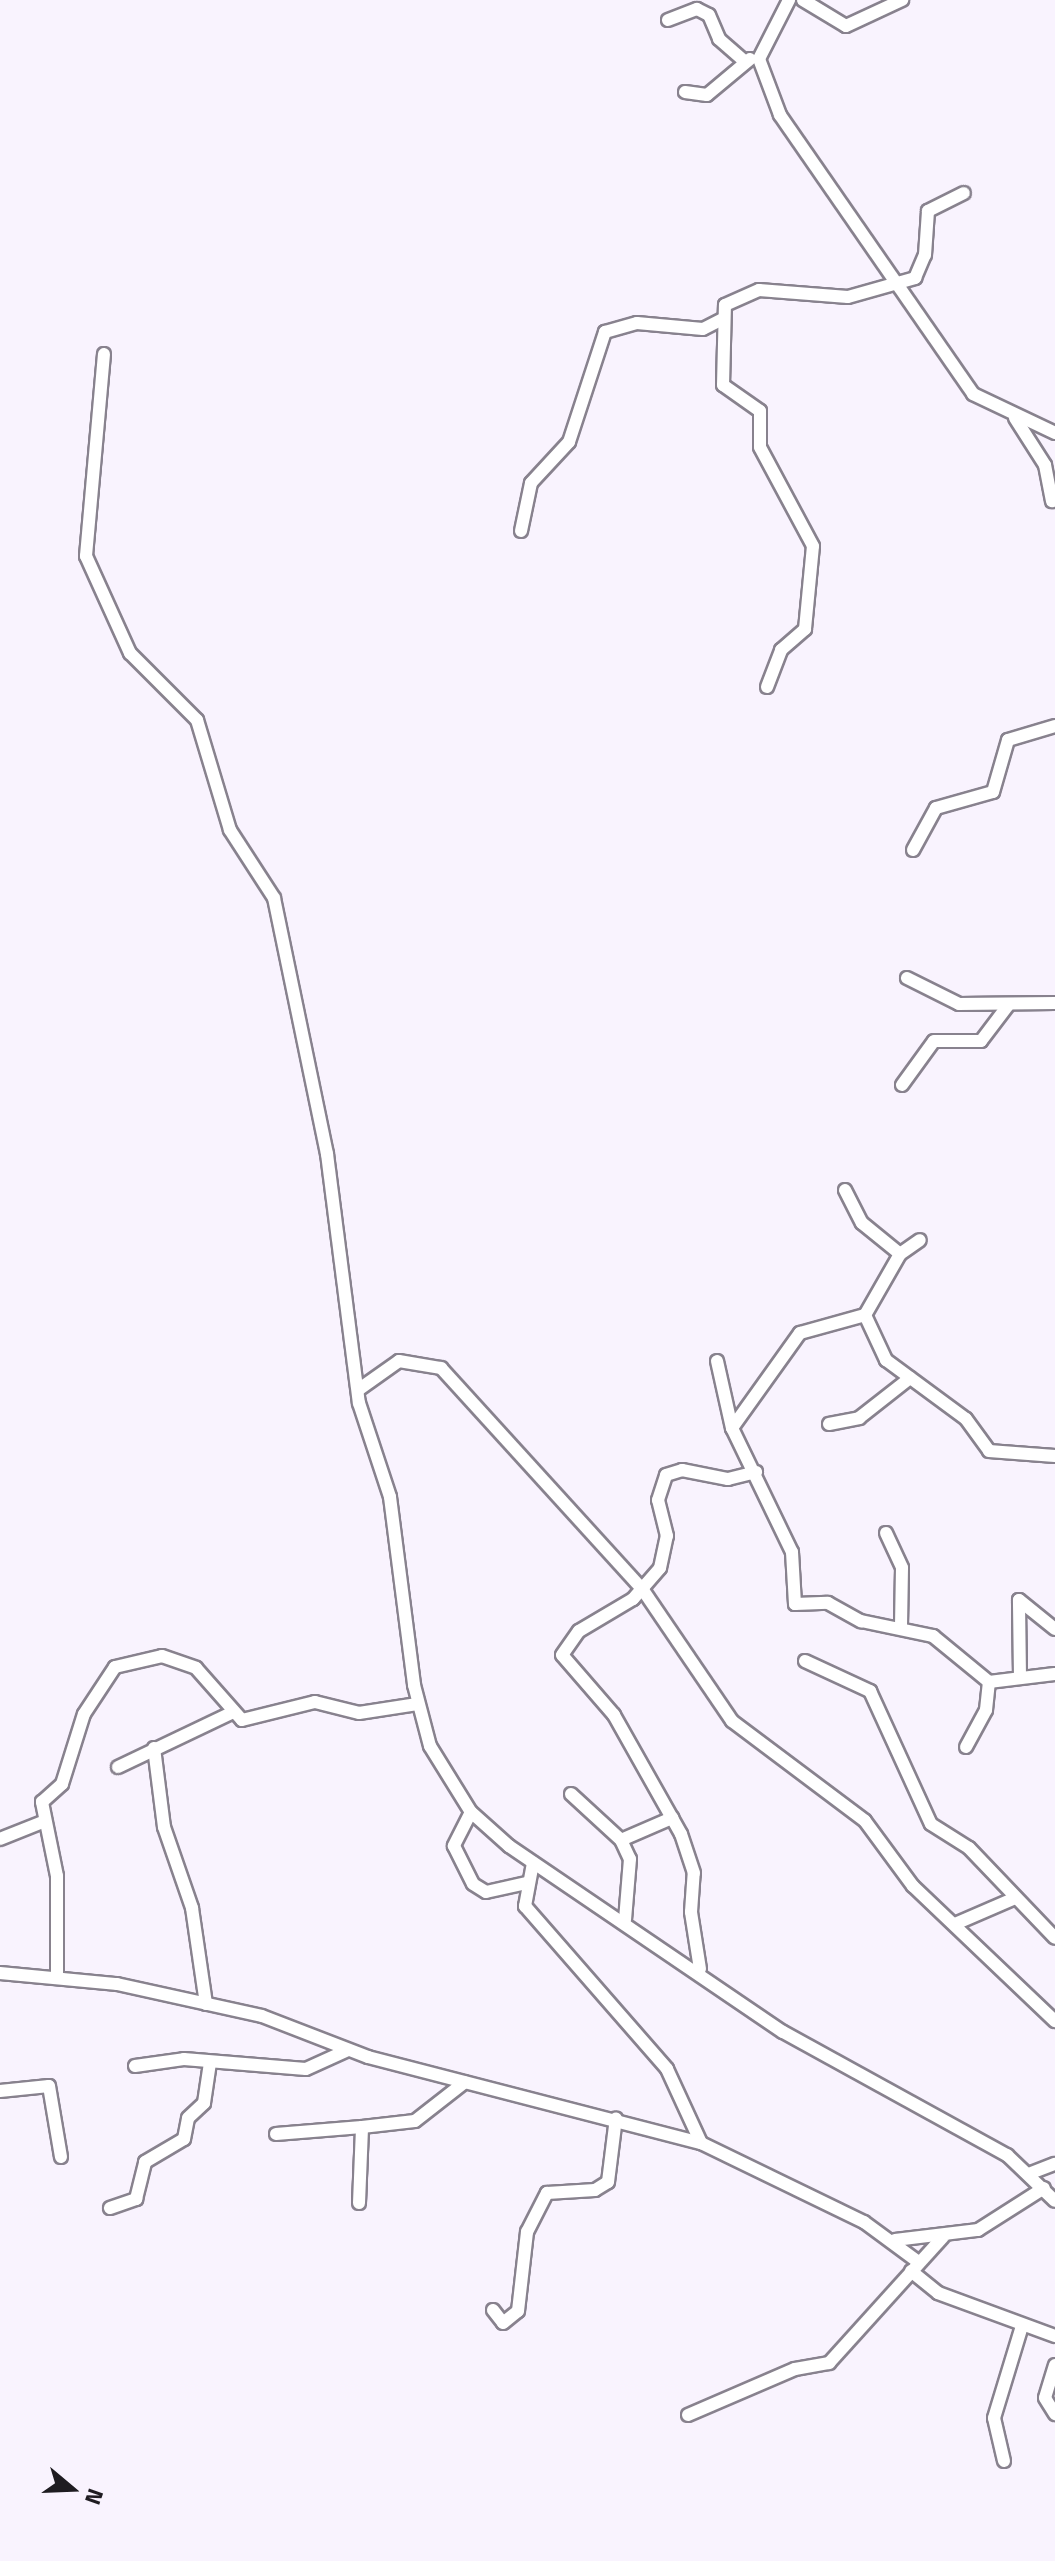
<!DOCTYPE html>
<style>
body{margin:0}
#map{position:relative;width:1055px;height:2561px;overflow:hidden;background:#f9f3fe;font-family:"Titillium Web",sans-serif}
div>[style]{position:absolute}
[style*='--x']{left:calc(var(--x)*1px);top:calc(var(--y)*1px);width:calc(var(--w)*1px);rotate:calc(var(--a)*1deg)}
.roads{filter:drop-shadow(2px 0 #88828e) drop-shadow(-2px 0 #88828e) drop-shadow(0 2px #88828e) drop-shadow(0 -2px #88828e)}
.minor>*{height:12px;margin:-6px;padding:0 6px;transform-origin:6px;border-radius:6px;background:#fff}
span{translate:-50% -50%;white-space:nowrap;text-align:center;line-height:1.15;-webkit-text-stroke:6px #f9f3fe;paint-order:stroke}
.north{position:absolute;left:32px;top:2449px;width:80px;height:80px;-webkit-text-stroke:6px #f9f3fe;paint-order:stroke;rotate:109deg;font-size:22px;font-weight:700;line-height:32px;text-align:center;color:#1f1c21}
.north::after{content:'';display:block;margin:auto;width:28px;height:36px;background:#1f1c21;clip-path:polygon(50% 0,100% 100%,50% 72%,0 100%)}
</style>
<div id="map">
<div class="roads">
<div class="minor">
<div style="--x:789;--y:0;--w:66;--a:117"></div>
<div style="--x:759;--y:59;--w:60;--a:69.4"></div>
<div style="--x:780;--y:115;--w:339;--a:55.3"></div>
<div style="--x:973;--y:394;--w:91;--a:25.4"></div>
<div style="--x:803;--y:0;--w:50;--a:31.2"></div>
<div style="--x:846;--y:26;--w:62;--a:-24.9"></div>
<div style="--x:668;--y:20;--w:31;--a:-21"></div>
<div style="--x:697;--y:9;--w:13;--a:27"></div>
<div style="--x:709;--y:15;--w:26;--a:67"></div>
<div style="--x:719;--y:39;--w:30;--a:41"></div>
<div style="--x:685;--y:92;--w:22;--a:8"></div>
<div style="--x:707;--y:95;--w:56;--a:-39.9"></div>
<div style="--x:104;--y:354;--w:203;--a:95.1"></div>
<div style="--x:86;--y:556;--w:107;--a:65.6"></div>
<div style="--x:130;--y:653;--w:95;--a:45"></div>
<div style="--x:197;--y:720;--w:115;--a:73.3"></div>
<div style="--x:230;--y:830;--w:81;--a:57.1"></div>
<div style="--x:274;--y:898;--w:261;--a:78.3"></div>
<div style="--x:327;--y:1154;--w:251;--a:82.7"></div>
<div style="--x:359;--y:1403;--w:99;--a:71.7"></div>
<div style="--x:390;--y:1497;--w:190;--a:82.7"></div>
<div style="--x:414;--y:1685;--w:63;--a:75.3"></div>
<div style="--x:430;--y:1746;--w:78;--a:58.2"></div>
<div style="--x:471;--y:1812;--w:51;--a:41.8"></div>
<div style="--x:509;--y:1846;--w:331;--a:34.2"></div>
<div style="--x:783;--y:2032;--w:256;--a:28.8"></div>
<div style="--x:1007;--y:2155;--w:66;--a:43.8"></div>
<div style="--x:1015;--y:418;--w:56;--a:57.4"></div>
<div style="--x:1045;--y:465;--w:37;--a:79"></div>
<div style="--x:521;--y:531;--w:49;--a:-78.2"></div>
<div style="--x:531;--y:483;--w:56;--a:-47.2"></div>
<div style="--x:569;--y:442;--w:116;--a:-71.9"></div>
<div style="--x:605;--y:332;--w:33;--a:-16"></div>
<div style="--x:637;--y:323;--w:66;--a:5.2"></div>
<div style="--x:703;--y:329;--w:22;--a:-27"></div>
<div style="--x:767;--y:687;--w:40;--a:-69"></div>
<div style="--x:781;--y:650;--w:32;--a:-41"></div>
<div style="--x:805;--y:629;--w:83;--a:-84.5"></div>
<div style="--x:813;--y:546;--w:112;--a:-118.2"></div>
<div style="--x:760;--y:447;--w:36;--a:-90"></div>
<div style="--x:760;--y:411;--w:45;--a:-144.9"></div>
<div style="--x:723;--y:385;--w:80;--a:-88.6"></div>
<div style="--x:725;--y:305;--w:37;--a:-24"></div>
<div style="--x:759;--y:290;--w:89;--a:4.5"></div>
<div style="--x:848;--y:297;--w:70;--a:-15.8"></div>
<div style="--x:915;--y:278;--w:25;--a:-67"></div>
<div style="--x:925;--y:255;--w:44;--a:-86.1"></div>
<div style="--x:928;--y:211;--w:40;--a:-26.6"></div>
<div style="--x:913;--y:850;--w:48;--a:-61.3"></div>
<div style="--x:936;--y:808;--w:59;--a:-15.7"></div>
<div style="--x:993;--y:792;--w:54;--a:-73.9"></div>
<div style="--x:1008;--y:740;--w:49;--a:-16.6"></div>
<div style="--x:907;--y:978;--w:58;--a:26.6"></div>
<div style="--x:959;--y:1004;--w:96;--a:-0.6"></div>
<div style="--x:902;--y:1085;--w:54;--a:-54"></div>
<div style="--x:934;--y:1041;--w:47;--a:0"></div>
<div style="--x:981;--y:1041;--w:46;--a:-52.9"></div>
<div style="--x:845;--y:1190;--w:37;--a:63"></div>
<div style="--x:862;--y:1223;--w:49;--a:39.2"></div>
<div style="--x:900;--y:1254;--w:70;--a:119.8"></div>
<div style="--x:865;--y:1315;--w:50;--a:65"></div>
<div style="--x:886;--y:1360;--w:99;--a:36.4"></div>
<div style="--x:966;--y:1419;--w:39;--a:54"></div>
<div style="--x:989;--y:1451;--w:66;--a:4.3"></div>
<div style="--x:900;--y:1254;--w:24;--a:-35"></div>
<div style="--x:717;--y:1361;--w:69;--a:77.4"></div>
<div style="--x:732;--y:1428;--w:138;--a:64.2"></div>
<div style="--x:792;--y:1552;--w:52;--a:86.7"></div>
<div style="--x:795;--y:1604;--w:33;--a:-2"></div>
<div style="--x:828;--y:1603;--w:38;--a:29"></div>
<div style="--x:861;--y:1621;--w:74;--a:11.8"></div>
<div style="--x:933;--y:1636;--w:72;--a:39.4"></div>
<div style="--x:989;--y:1682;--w:66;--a:-6.9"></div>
<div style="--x:358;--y:1390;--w:50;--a:-35.3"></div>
<div style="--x:399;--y:1361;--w:43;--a:9.5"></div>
<div style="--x:441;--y:1368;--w:300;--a:47.7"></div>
<div style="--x:643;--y:1590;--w:158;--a:55.8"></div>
<div style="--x:732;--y:1721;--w:166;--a:36.9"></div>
<div style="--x:865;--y:1821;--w:81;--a:53.6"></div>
<div style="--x:913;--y:1886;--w:196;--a:43.6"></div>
<div style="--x:829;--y:1424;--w:31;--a:-11"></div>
<div style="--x:859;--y:1418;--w:65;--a:-38.1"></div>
<div style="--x:732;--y:1428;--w:117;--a:-54.4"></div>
<div style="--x:800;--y:1333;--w:67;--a:-15.5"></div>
<div style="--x:886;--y:1533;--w:38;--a:65"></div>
<div style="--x:902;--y:1568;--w:60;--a:91"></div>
<div style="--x:805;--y:1661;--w:72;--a:24.8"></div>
<div style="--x:870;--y:1691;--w:146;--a:65.4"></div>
<div style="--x:931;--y:1824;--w:45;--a:32.3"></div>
<div style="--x:969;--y:1848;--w:124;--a:46.3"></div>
<div style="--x:1020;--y:1676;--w:76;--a:-90.8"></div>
<div style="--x:1019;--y:1600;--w:46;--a:38.9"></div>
<div style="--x:966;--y:1747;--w:42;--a:-61.6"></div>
<div style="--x:986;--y:1710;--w:28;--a:-84"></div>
<div style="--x:154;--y:1748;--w:80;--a:82.8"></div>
<div style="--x:164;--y:1827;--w:86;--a:70.9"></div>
<div style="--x:192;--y:1908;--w:97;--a:81.7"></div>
<div style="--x:118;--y:1767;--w:125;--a:-25.5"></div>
<div style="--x:571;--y:1794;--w:68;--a:42.6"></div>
<div style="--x:621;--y:1840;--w:21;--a:65"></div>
<div style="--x:630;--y:1859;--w:61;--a:94.7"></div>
<div style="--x:471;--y:1812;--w:38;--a:117"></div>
<div style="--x:454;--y:1846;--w:42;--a:63.4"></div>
<div style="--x:473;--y:1884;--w:15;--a:32"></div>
<div style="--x:486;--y:1892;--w:42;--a:-12.4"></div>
<div style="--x:0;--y:1839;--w:48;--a:-21.8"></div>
<div style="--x:621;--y:1840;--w:56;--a:-23.3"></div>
<div style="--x:533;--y:1863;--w:44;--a:100.5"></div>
<div style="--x:525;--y:1906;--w:216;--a:48.9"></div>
<div style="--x:667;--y:2069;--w:81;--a:65.3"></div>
<div style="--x:955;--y:1924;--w:65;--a:-23.4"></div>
<div style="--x:700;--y:1969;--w:58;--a:-99"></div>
<div style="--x:691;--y:1912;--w:39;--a:-86"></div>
<div style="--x:694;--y:1873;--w:41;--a:-108.4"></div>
<div style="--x:681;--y:1834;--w:137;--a:-119.4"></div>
<div style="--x:614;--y:1715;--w:79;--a:-130.9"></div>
<div style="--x:562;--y:1655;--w:29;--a:-55"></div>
<div style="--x:579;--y:1631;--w:63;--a:-30.7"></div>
<div style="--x:633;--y:1599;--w:41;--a:-48.9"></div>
<div style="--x:660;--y:1568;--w:33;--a:-78"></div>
<div style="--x:667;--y:1536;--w:37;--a:-104"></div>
<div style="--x:658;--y:1500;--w:26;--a:-72"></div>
<div style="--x:666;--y:1475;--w:17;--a:-17"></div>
<div style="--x:682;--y:1470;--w:47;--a:11.1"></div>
<div style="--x:728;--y:1479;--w:29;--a:-14"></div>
<div style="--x:0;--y:1973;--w:118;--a:5.4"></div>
<div style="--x:117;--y:1984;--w:148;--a:12.4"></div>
<div style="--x:262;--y:2016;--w:114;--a:21.1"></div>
<div style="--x:368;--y:2057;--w:344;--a:14.5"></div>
<div style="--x:701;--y:2143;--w:181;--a:25.9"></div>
<div style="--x:864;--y:2222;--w:66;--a:36.3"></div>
<div style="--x:57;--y:1976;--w:100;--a:-90"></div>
<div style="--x:57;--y:1876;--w:76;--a:-101.5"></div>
<div style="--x:42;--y:1802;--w:27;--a:-42"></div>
<div style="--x:62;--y:1784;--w:73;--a:-72.6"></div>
<div style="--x:84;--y:1714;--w:56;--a:-56.6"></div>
<div style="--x:115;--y:1667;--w:48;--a:-13.2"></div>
<div style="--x:162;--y:1656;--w:36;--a:19"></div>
<div style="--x:196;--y:1668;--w:69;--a:48.5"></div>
<div style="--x:242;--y:1720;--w:75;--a:-13.9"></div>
<div style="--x:315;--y:1702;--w:45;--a:14"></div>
<div style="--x:359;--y:1713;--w:59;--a:-8.8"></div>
<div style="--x:135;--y:2066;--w:49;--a:-8.1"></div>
<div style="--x:184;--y:2059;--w:122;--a:4.7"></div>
<div style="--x:306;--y:2069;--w:46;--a:-24.3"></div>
<div style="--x:0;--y:2091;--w:49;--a:-5.8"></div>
<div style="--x:49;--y:2086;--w:72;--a:80.4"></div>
<div style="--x:276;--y:2134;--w:86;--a:-4.7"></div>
<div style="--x:1031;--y:2173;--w:26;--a:-21"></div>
<div style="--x:359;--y:2203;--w:76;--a:-87.7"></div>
<div style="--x:362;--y:2127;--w:53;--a:-6.5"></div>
<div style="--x:415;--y:2121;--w:63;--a:-38"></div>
<div style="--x:110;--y:2208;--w:28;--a:-19"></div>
<div style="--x:136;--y:2199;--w:38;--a:-76"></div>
<div style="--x:145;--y:2162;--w:45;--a:-30.5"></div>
<div style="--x:184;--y:2139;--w:21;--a:-79"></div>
<div style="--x:188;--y:2118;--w:22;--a:-43"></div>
<div style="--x:204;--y:2103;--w:40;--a:-81.5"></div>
<div style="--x:895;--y:2240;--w:84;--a:-6.9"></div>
<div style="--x:978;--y:2230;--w:78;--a:-32.5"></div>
<div style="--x:911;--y:2271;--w:35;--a:39"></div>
<div style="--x:938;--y:2293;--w:125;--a:20.2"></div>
<div style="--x:493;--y:2310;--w:16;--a:52"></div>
<div style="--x:503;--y:2323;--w:19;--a:-39"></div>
<div style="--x:518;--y:2311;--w:80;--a:-83.5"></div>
<div style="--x:527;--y:2232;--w:44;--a:-62.9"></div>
<div style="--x:547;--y:2193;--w:48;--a:-3.6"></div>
<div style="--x:595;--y:2190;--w:15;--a:-32"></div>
<div style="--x:608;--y:2182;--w:64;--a:-82.9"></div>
<div style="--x:1055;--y:2365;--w:34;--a:107"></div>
<div style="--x:1045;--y:2398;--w:19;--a:58"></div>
<div style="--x:688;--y:2415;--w:116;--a:-23.3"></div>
<div style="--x:795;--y:2369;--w:35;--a:-10"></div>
<div style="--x:829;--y:2363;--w:170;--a:-47.9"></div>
<div style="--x:1004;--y:2461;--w:44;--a:-103.1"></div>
<div style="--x:994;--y:2418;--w:96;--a:-73.1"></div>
</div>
</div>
<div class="north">N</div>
</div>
